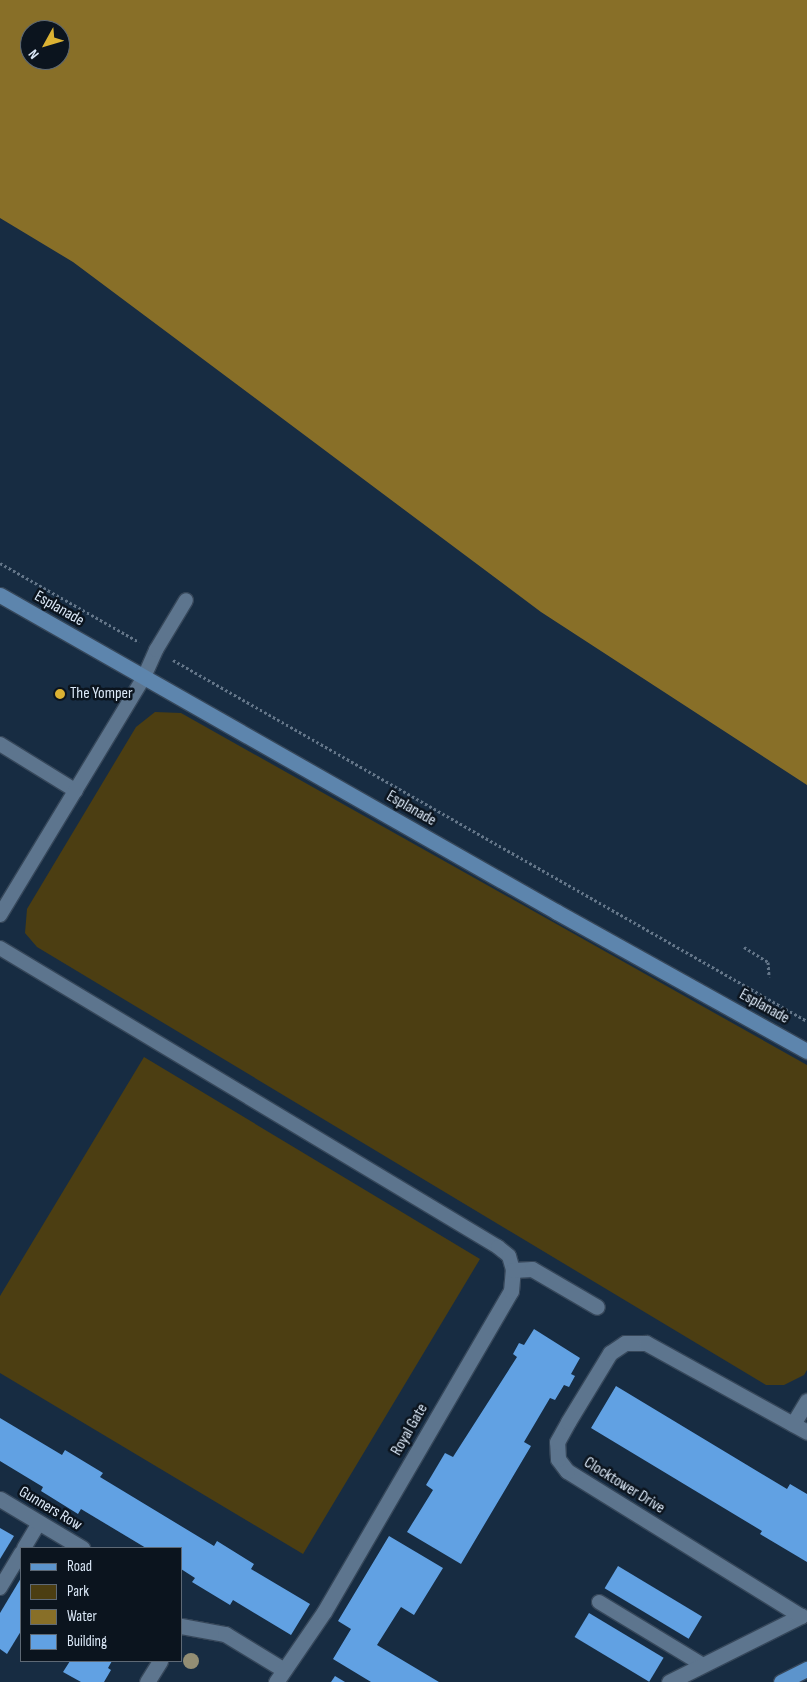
<!DOCTYPE html>
<style>
body{margin:0}
#map{position:relative;width:807px;height:1682px;overflow:hidden;background:#172c42;font-family:"Sofia Sans Condensed",sans-serif}
div>[style]{position:absolute}
[style*='--x']{left:calc(var(--x)*1px);top:calc(var(--y)*1px);width:calc(var(--w)*1px);rotate:calc(var(--a)*1deg)}
.green>*{inset:0;background:#4c3e12}
.water>*{inset:0;background:#886f28}
.building>*{inset:0;background:#61a1e3;transform-origin:0 0}
.path>*{height:3px;margin-top:-1.5px;transform-origin:0;background:repeating-linear-gradient(90deg,#647689 0 2.5px,transparent 0 5px)}
.roads{filter:drop-shadow(1px 0 #36475a) drop-shadow(-1px 0 #36475a) drop-shadow(0 1px #36475a) drop-shadow(0 -1px #36475a)}
.lane>*{height:14px;margin:-7px;padding:0 7px;transform-origin:7px;border-radius:7px;background:#5d758e}
.street>*{height:15px;margin:-7.5px;padding:0 7.5px;transform-origin:7.5px;border-radius:7.5px;background:#5d758e}
.secondary>*{height:15px;margin:-7.5px;padding:0 7.5px;transform-origin:7.5px;border-radius:7.5px;background:#5d85ad}
.primary>*{height:15px;margin:-7.5px;padding:0 7.5px;transform-origin:7.5px;border-radius:7.5px;background:#5c94cc}
.trees>*{width:16px;height:16px;margin:-8px;border-radius:50%;background:#938e74}
.dots>*{width:14px;height:14px;translate:-50% -50%;box-sizing:border-box;border:2px solid #0b141e;border-radius:50%}
span{translate:-50% -50%;white-space:nowrap;text-align:center;line-height:1.15;-webkit-text-stroke:5px #0b141e;paint-order:stroke}
.street-label{font-size:16px;color:#dbe8f7}
.poi-label{font-size:16px;color:#dbe8f7}
.left{translate:0 -50%;text-align:left}
.legend{position:absolute;left:20px;top:1547px;width:162px;height:115px;box-sizing:border-box;background:#0b141e;border:1px solid #5e6975;margin:0;padding:6px 9px;list-style:none;font-size:15px;color:#dbe8f7}
.legend li{display:flex;align-items:center;gap:10px;height:25px}
.legend b{width:25px;border:1px solid #5e6975}
.north{position:absolute;left:20px;top:20px;width:50px;height:50px;box-sizing:border-box;background:#0b141e;border:1px solid #5e6975;border-radius:50%;rotate:231deg;font-size:14px;font-weight:700;line-height:20px;text-align:center;color:#dbe8f7}
.north::after{content:'';display:block;margin:auto;width:18px;height:22px;background:#dbb233;clip-path:polygon(50% 0,100% 100%,50% 72%,0 100%)}
</style>
<div id="map">
<div class="green">
<div style="clip-path:polygon(155px 712px,181px 713px,807px 1065px,807px 1370px,804px 1375px,784px 1385px,766px 1385px,37px 947px,25px 933px,27px 909px,136px 727px)"></div>
<div style="clip-path:polygon(144px 1057px,480px 1259px,303px 1554px,0 1373px,0 1296px)"></div>
</div>
<div class="water">
<div style="clip-path:polygon(evenodd,0 0,807px 0,807px 785px,541px 612px,73px 262px,0 218px,0 0,30px 30px,60px 30px,60px 60px,30px 60px,30px 30px)"></div>
</div>
<div class="building">
<div style="clip-path:polygon(534px 1329px,580px 1358px,571px 1374px,575px 1376px,569px 1387px,564px 1385px,555px 1400px,550px 1398px,524px 1442px,531px 1446px,461px 1564px,407px 1532px,433px 1490px,426px 1485px,445px 1453px,453px 1457px,517px 1357px,513px 1354px,519px 1343px,524px 1345px)"></div>
<div style="clip-path:polygon(616px 1386px,787px 1489px,790px 1484px,807px 1494px,807px 1562px,760px 1534px,762px 1531px,591px 1428px)"></div>
<div style="clip-path:polygon(0 1418px,62px 1455px,65px 1450px,103px 1473px,100px 1477px,214px 1546px,217px 1541px,254px 1564px,251px 1569px,310px 1604px,291px 1635px,233px 1600px,230px 1605px,192px 1582px,195px 1578px,181px 1569px,181px 1548px,146px 1548px,81px 1509px,78px 1514px,41px 1491px,43px 1487px,0 1461px)"></div>
<div style="clip-path:polygon(0 1528px,14px 1536px,0 1559px)"></div>
<div style="clip-path:polygon(389px 1536px,443px 1568px,414px 1615px,401px 1607px,377px 1645px,439px 1682px,371px 1682px,333px 1659px,351px 1629px,338px 1621px)"></div>
<div style="left:618px;top:1566px;width:98px;height:26px;rotate:31deg"></div>
<div style="clip-path:polygon(21px 1578px,21px 1631px,7px 1654px,0 1649px,0 1613px)"></div>
<div style="left:589px;top:1613px;width:87px;height:28px;rotate:31deg"></div>
<div style="clip-path:polygon(70px 1661px,112px 1661px,108px 1668px,111px 1670px,104px 1682px,81px 1682px,63px 1672px)"></div>
<div style="clip-path:polygon(335px 1676px,345px 1682px,331px 1682px)"></div>
</div>
<div class="path">
<div style="--x:0;--y:563;--w:160;--a:29.6"></div>
<div style="--x:173;--y:660;--w:730;--a:29.66"></div>
<div style="--x:744;--y:947;--w:28;--a:32"></div>
<div style="--x:768;--y:962;--w:15;--a:86"></div>
</div>
<div class="roads">
<div class="lane">
<div style="--x:0;--y:744;--w:89;--a:31.7"></div>
<div style="--x:0;--y:915;--w:278;--a:-58.8"></div>
<div style="--x:144;--y:677;--w:30;--a:-66"></div>
<div style="--x:156;--y:650;--w:58;--a:-59"></div>
<div style="--x:0;--y:948;--w:581;--a:30.98"></div>
<div style="--x:498;--y:1247;--w:14;--a:39"></div>
<div style="--x:509;--y:1256;--w:15;--a:74"></div>
<div style="--x:24;--y:1548;--w:29;--a:-59"></div>
<div style="--x:0;--y:1588;--w:41;--a:-59"></div>
<div style="--x:599;--y:1602;--w:122;--a:31.2"></div>
</div>
<div class="street">
<div style="--x:793;--y:1424;--w:27;--a:-59"></div>
<div style="--x:0;--y:1499;--w:96;--a:30.9"></div>
<div style="--x:181;--y:1626;--w:45;--a:10.3"></div>
<div style="--x:225;--y:1634;--w:69;--a:31.4"></div>
<div style="--x:147;--y:1682;--w:25;--a:-58"></div>
<div style="--x:276;--y:1682;--w:85;--a:-55.6"></div>
<div style="--x:324;--y:1612;--w:371;--a:-59.8"></div>
<div style="--x:511;--y:1291;--w:21;--a:-85"></div>
<div style="--x:513;--y:1270;--w:19;--a:-3"></div>
<div style="--x:532;--y:1269;--w:75;--a:30.3"></div>
<div style="--x:669;--y:1682;--w:148;--a:-26.6"></div>
<div style="--x:801;--y:1616;--w:275;--a:-148.2"></div>
<div style="--x:567;--y:1471;--w:15;--a:-127"></div>
<div style="--x:558;--y:1459;--w:17;--a:-93"></div>
<div style="--x:557;--y:1442;--w:23;--a:-61"></div>
<div style="--x:568;--y:1422;--w:81;--a:-58.7"></div>
<div style="--x:610;--y:1353;--w:18;--a:-34"></div>
<div style="--x:625;--y:1343;--w:21;--a:0"></div>
<div style="--x:646;--y:1343;--w:184;--a:28.9"></div>
</div>
<div class="secondary">
<div style="--x:0;--y:595;--w:641;--a:29.65"></div>
<div style="--x:557;--y:912;--w:286;--a:29.1"></div>
</div>
<div class="primary">
<div style="--x:781;--y:1682;--w:29;--a:-27"></div>
</div>
</div>
<div class="trees">
<div style="left:191px;top:1661px"></div>
</div>
<div class="dots">
<div style="left:60px;top:694px;background:#dbb233"></div>
</div>
<div class="street-label">
<span style="left:59px;top:609px;rotate:30deg">Esplanade</span>
<span style="left:411px;top:809px;rotate:30deg">Esplanade</span>
<span style="left:764px;top:1007px;rotate:29deg">Esplanade</span>
<span style="left:410px;top:1430px;rotate:-60deg">Royal Gate</span>
<span style="left:624px;top:1486px;rotate:32deg">Clocktower Drive</span>
<span style="left:50px;top:1509px;rotate:31deg">Gunners Row</span>
</div>
<div class="poi-label">
<span class="left" style="left:70px;top:694px">The Yomper</span>
</div>
<ul class="legend">
<li><b style="height:6px;background:#5c94cc"></b>Road</li>
<li><b style="height:14px;background:#4c3e12"></b>Park</li>
<li><b style="height:14px;background:#886f28"></b>Water</li>
<li><b style="height:14px;background:#61a1e3"></b>Building</li>
</ul>
<div class="north">N</div>
</div>
